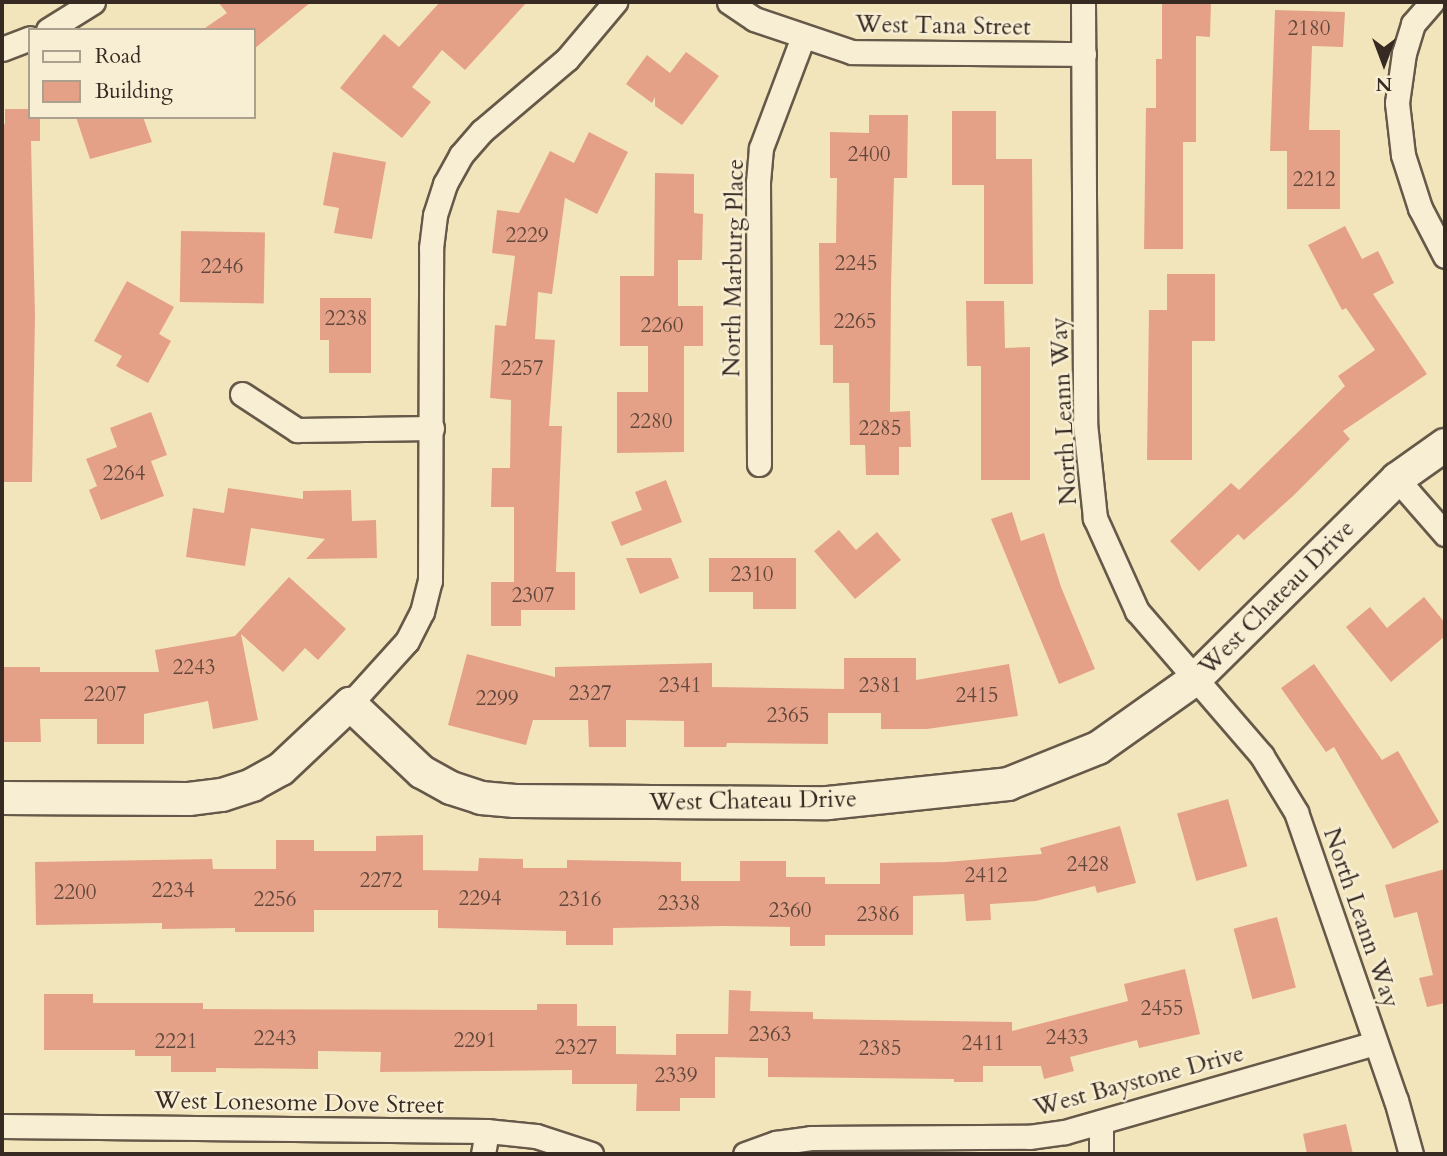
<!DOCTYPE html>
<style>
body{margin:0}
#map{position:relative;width:1447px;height:1156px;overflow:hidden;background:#f3e5bb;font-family:Cardo,serif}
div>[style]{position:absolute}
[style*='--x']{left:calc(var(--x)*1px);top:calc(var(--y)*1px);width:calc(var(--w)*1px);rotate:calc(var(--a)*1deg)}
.building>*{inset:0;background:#e5a187;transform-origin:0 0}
.roads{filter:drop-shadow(2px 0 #665949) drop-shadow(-2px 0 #665949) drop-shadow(0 2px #665949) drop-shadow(0 -2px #665949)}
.street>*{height:23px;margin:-11.5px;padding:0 11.5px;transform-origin:11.5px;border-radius:11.5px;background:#f7eed3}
.secondary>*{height:32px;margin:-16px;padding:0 16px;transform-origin:16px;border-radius:16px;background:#f7eed3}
span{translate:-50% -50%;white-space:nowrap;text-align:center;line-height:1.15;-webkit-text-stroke:5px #f7eed3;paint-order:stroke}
.number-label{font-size:21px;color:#62483c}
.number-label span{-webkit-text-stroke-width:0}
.street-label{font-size:24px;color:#372a23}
.frame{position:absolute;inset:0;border:4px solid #372a23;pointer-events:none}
.legend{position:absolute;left:28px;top:28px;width:228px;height:91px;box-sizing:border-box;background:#f7eed3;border:2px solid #aaa08d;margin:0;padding:9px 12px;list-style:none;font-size:21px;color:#372a23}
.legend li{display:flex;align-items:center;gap:14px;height:35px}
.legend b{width:35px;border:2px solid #aaa08d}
.north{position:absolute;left:1349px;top:28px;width:70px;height:70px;-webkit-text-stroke:5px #f7eed3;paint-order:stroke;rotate:180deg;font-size:19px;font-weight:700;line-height:28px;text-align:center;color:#372a23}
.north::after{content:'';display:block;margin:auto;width:24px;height:32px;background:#372a23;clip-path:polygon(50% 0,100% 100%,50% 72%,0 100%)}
</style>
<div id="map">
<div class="building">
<div style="clip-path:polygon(218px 2px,311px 2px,254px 49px,254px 30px,202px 30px,227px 13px)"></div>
<div style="clip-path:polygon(440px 2px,527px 2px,465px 70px,442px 50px,412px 87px,431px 102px,402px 138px,340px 88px,384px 34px,399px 47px)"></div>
<div style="clip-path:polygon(1162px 2px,1211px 2px,1210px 37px,1196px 36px,1196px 142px,1183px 142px,1183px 249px,1144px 249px,1146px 108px,1156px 108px,1156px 59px,1162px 59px)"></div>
<div style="clip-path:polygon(1275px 10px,1345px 12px,1343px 47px,1312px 46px,1309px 130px,1340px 130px,1340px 209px,1287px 209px,1287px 151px,1270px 151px)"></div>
<div style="clip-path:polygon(686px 52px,719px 76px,682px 125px,655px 106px,655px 97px,652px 103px,626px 84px,647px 55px,670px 73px)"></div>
<div style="clip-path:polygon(5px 109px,30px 109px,30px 117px,40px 117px,40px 141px,31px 141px,35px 317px,32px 482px,2px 482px,2px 124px,5px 124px)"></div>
<div style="clip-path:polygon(952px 111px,996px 111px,996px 159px,1032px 159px,1033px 284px,984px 284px,984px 185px,952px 185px)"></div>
<div style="clip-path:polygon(869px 115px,908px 115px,907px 178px,894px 178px,891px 286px,890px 412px,910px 411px,911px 447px,899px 447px,899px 475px,866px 475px,865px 445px,850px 445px,849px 383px,833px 383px,833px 345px,820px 345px,819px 243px,836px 243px,837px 178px,830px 178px,830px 132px,869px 133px)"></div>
<div style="clip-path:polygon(76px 117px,143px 117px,152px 142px,90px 159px)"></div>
<div style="clip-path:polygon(589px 132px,628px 152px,597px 214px,565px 198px,552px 294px,538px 292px,535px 339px,555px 340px,549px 426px,562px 426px,556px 572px,575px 572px,575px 610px,521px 610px,521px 626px,491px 626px,491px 582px,514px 582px,514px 507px,491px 507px,492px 468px,510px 468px,511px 400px,490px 398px,495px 325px,506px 326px,515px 256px,492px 253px,497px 210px,519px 213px,550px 151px,574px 163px)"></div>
<div style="clip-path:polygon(333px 152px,386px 162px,372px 239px,334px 233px,339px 208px,323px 205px)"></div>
<div style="clip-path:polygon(655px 173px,694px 174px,694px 213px,703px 214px,702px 260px,678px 260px,678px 306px,703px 306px,703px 346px,684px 346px,684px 452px,617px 453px,617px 392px,648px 392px,648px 346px,620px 346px,620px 276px,654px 276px)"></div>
<div style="clip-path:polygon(1345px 226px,1362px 259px,1378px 251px,1394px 283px,1373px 294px,1427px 374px,1343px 431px,1350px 439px,1293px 496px,1244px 540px,1238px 534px,1199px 571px,1170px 541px,1231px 483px,1239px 490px,1345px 386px,1338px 376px,1375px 350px,1346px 308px,1342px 310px,1308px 245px)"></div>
<div style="left:181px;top:231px;width:84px;height:71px;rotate:1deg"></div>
<div style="clip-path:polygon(1167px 274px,1215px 274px,1215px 341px,1192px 341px,1192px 460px,1147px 460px,1149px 310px,1167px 310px)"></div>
<div style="clip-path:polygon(127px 281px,174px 307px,159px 334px,171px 341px,148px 383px,116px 366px,122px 356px,94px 341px)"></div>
<div style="clip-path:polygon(320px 298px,371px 298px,371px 373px,329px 373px,329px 340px,320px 340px)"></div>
<div style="clip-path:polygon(966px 301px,1004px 301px,1005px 348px,1030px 347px,1030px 480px,981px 480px,981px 366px,967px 366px)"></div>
<div style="clip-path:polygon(151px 412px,167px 455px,151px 461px,164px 496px,101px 520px,89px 490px,97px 486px,86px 459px,117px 447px,110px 428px)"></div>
<div style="clip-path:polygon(666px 480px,682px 522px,621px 546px,611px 522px,642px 510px,635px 492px)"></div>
<div style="clip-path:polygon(228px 488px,303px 499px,303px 491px,351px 490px,352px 521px,376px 520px,377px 558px,306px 559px,325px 539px,251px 528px,245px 566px,186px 557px,193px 508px,224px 513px)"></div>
<div style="clip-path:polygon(1012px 512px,1021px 541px,1044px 533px,1061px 587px,1095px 669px,1059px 684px,991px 519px)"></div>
<div style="clip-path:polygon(839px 530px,856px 550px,877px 532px,901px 560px,855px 599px,814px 551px)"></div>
<div style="clip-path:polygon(626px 558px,671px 558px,679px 578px,640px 594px)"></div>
<div style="clip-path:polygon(709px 558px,796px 558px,796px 609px,753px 609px,753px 592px,709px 592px)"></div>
<div style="clip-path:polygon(289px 577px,346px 629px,318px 660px,305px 648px,283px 672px,241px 634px,258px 720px,213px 729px,208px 701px,144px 714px,144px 744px,97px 744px,97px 719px,40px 719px,41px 742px,2px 742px,2px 667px,40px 667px,40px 672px,159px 672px,155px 650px,235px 636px)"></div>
<div style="clip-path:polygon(1424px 597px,1445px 623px,1445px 636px,1391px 682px,1346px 627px,1370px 607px,1387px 628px)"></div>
<div style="clip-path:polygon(467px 654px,555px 677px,555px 667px,712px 663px,712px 687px,844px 689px,844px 658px,916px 658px,916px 680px,1009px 664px,1018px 716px,927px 729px,881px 729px,881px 713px,828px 713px,828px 744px,727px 743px,726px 747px,684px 747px,684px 721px,626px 720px,626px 747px,589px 747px,588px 720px,533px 720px,526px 745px,448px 725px)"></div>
<div style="clip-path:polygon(1314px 664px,1382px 760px,1398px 751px,1439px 822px,1393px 849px,1334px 747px,1326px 752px,1281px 688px)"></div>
<div style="left:1228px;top:799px;width:70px;height:53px;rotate:74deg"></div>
<div style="clip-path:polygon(1120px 826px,1136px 883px,1097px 893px,1095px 886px,1036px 901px,990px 904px,991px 920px,966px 921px,964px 894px,913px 896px,913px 935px,825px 935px,825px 946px,790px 946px,790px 927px,722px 926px,613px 928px,613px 945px,566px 945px,566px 931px,438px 928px,438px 910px,314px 910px,314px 932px,235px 932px,235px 928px,162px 929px,162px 923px,36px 925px,35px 862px,212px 859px,213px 869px,276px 869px,276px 840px,314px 840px,314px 851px,376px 851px,376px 836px,423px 835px,423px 870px,478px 871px,479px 858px,523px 859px,523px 868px,567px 868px,567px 860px,681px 862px,681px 881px,740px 881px,740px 861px,786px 861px,786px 877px,825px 877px,825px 884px,880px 884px,880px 863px,946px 862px,1042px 854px,1040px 848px)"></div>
<div style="clip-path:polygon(1445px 869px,1445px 1003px,1427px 1007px,1419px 978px,1433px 975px,1417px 912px,1394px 918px,1385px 885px)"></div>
<div style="left:1277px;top:917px;width:73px;height:45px;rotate:75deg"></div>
<div style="clip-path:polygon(1185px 969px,1200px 1034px,1139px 1048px,1137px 1040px,1070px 1057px,1074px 1071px,1044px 1079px,1041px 1066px,983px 1066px,983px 1082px,954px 1082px,954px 1079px,768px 1077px,768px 1058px,715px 1057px,715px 1098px,680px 1098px,680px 1111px,636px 1111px,637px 1084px,572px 1084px,572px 1070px,380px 1072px,381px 1052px,318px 1051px,318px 1069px,216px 1068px,216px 1072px,171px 1072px,171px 1056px,135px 1056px,135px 1050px,44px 1050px,44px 994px,93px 994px,93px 1003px,203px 1003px,203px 1009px,537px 1010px,537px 1004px,577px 1004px,577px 1026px,616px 1026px,616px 1054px,676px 1055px,676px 1034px,728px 1034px,729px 990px,751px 991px,750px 1011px,813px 1012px,813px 1019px,1012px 1022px,1012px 1031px,1128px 1001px,1124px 984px)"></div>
<div style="clip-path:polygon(1346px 1124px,1353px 1154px,1307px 1154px,1303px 1134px)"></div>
</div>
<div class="roads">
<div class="street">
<div style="--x:729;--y:2;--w:30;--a:34"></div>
<div style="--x:754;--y:19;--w:103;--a:18.6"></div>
<div style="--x:852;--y:52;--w:232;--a:0.5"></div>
<div style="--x:1083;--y:2;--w:421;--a:89.7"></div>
<div style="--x:1085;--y:423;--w:96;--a:84"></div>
<div style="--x:1095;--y:518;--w:102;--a:65.7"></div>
<div style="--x:1137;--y:611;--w:191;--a:49.2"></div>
<div style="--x:1262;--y:756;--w:66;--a:58.7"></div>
<div style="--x:1296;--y:812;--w:305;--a:70.9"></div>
<div style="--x:1396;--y:1100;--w:56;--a:74.5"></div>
<div style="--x:1432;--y:2;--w:29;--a:131"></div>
<div style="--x:1413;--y:24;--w:30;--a:107"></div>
<div style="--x:1404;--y:53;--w:50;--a:98"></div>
<div style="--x:1397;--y:103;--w:52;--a:83.4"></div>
<div style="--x:1403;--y:155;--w:56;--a:72.2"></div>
<div style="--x:1420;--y:208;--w:54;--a:62.5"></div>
<div style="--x:48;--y:30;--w:53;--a:-31.9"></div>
<div style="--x:2;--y:49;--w:30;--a:-21"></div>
<div style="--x:242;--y:394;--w:66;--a:33.2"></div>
<div style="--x:297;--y:430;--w:135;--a:-0.8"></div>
<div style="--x:759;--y:464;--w:282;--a:-90.2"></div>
<div style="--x:758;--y:182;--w:34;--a:-85"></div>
<div style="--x:761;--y:148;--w:119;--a:-69.3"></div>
<div style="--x:1397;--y:479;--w:73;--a:48.9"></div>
<div style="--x:350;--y:704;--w:85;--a:-47.9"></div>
<div style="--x:407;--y:641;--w:33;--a:-63"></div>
<div style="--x:422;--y:612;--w:32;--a:-76"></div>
<div style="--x:430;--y:581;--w:333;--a:-89.8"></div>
<div style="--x:431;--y:248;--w:33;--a:-83"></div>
<div style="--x:435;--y:215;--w:33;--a:-72"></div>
<div style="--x:445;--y:184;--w:33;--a:-61"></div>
<div style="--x:461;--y:155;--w:32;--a:-49"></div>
<div style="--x:482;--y:131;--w:111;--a:-40.3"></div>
<div style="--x:567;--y:59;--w:75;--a:-49.9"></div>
<div style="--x:1101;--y:1122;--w:32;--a:90"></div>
<div style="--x:2;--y:1126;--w:485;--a:0.6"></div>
<div style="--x:487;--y:1131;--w:49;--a:5.8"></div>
<div style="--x:536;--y:1136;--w:58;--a:18.1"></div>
<div style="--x:483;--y:1154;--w:23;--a:-80"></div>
<div style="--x:745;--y:1154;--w:33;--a:-20"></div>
<div style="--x:776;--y:1143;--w:35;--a:-8"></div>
<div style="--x:811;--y:1138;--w:218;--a:-0.3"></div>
<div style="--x:1029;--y:1137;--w:36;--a:-8"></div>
<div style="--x:1065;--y:1132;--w:323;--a:-16"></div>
</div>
<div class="secondary">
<div style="--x:2;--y:798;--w:187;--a:0.3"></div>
<div style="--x:189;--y:799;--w:33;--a:-7"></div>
<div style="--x:222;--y:795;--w:32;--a:-18"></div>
<div style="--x:252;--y:785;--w:33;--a:-29"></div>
<div style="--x:281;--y:769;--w:95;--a:-43.3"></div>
<div style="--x:350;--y:704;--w:99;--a:43.4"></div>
<div style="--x:422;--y:772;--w:33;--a:29"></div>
<div style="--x:451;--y:788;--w:32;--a:18"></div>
<div style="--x:481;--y:798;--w:34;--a:5"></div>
<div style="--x:515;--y:801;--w:313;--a:0.4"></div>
<div style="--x:828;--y:803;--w:181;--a:-6"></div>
<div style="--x:1008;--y:784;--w:97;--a:-21.8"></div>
<div style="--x:1098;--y:748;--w:118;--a:-35.3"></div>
<div style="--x:1194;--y:680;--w:286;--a:-44.7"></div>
<div style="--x:1397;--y:479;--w:59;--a:-35.3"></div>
</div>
</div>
<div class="number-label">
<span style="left:1309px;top:29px">2180</span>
<span style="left:869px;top:155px">2400</span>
<span style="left:1314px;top:180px">2212</span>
<span style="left:527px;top:236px">2229</span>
<span style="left:856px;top:264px">2245</span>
<span style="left:222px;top:267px">2246</span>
<span style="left:346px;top:319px">2238</span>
<span style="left:855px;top:322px">2265</span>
<span style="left:662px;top:326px">2260</span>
<span style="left:522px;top:369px">2257</span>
<span style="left:651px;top:422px">2280</span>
<span style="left:880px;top:429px">2285</span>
<span style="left:124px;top:474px">2264</span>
<span style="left:752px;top:575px">2310</span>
<span style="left:533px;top:596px">2307</span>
<span style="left:194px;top:668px">2243</span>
<span style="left:680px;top:686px">2341</span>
<span style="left:880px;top:686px">2381</span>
<span style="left:590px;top:694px">2327</span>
<span style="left:105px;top:695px">2207</span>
<span style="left:977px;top:696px">2415</span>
<span style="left:497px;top:699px">2299</span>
<span style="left:788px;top:716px">2365</span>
<span style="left:1088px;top:865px">2428</span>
<span style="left:986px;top:876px">2412</span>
<span style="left:381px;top:881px">2272</span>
<span style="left:173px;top:891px">2234</span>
<span style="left:75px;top:893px">2200</span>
<span style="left:480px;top:899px">2294</span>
<span style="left:275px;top:900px">2256</span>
<span style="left:580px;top:900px">2316</span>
<span style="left:679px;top:904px">2338</span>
<span style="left:790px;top:911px">2360</span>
<span style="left:878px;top:915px">2386</span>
<span style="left:1162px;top:1009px">2455</span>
<span style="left:770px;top:1035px">2363</span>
<span style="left:1067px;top:1038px">2433</span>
<span style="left:275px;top:1039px">2243</span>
<span style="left:475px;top:1041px">2291</span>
<span style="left:176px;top:1042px">2221</span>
<span style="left:983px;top:1044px">2411</span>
<span style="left:576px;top:1048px">2327</span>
<span style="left:880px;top:1049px">2385</span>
<span style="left:676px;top:1076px">2339</span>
</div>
<div class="street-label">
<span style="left:943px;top:26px;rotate:1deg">West Tana Street</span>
<span style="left:734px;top:268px;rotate:-89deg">North Marburg Place</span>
<span style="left:1064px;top:411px;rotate:-93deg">North Leann Way</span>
<span style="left:1277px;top:598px;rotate:-45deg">West Chateau Drive</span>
<span style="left:753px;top:801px;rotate:-1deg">West Chateau Drive</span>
<span style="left:1361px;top:918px;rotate:71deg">North Leann Way</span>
<span style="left:1139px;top:1081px;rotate:-15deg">West Baystone Drive</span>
<span style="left:299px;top:1103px;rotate:1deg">West Lonesome Dove Street</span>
</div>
<div class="frame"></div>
<ul class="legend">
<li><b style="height:9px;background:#f7eed3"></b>Road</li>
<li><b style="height:19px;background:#e5a187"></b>Building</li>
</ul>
<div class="north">N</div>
</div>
